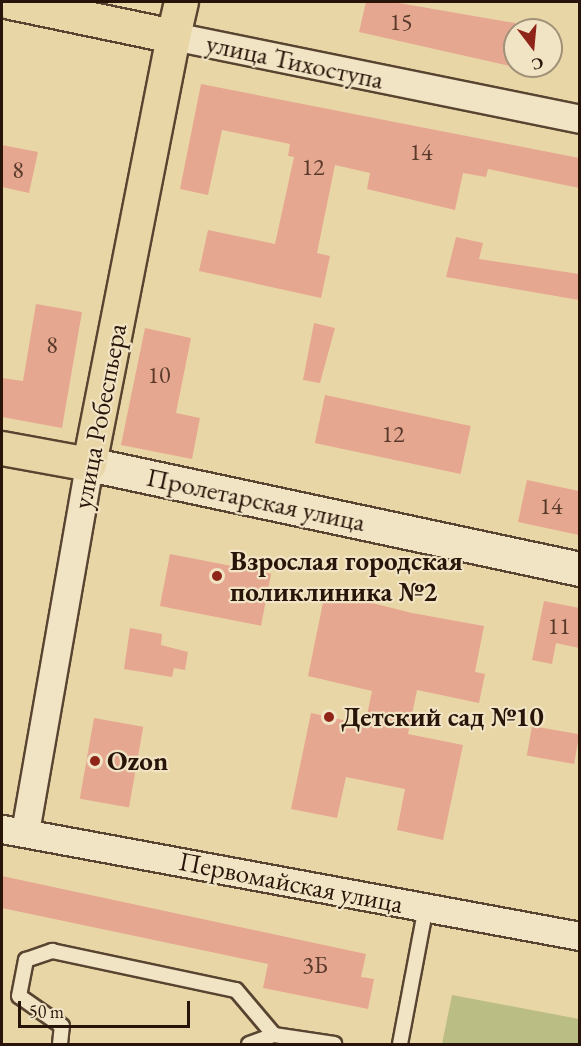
<!DOCTYPE html>
<meta charset="utf-8">
<style>
body{margin:0}
#map{position:relative;width:581px;height:1046px;overflow:hidden;background:#e9d6a6;font-family:"EB Garamond",serif}
div>[style]{position:absolute}
[style*='--x']{left:calc(var(--x)*1px);top:calc(var(--y)*1px);width:calc(var(--w)*1px);rotate:calc(var(--a)*1deg)}
.green>*{inset:0;background:#babd84}
.building>*{inset:0;background:#e6a791;transform-origin:0 0}
.roads{filter:drop-shadow(2px 0 #584430) drop-shadow(-2px 0 #584430) drop-shadow(0 2px #584430) drop-shadow(0 -2px #584430)}
.service>*{height:14px;margin:-7px;padding:0 7px;transform-origin:7px;border-radius:7px;background:#f1e4c5}
.minor>*{height:27px;margin:-13.5px;padding:0 13.5px;transform-origin:13.5px;border-radius:13.5px;background:#f1e4c5}
.tertiary>*{height:33px;margin:-16.5px;padding:0 16.5px;transform-origin:16.5px;border-radius:16.5px;background:#f1e4c5}
.primary>*{height:33px;margin:-16.5px;padding:0 16.5px;transform-origin:16.5px;border-radius:16.5px;background:#e9d6a6}
.trunk>*{height:33px;margin:-16.5px;padding:0 16.5px;transform-origin:16.5px;border-radius:16.5px;background:#e9d6a6}
.dots>*{width:16px;height:16px;translate:-50% -50%;box-sizing:border-box;border:3px solid #f1e4c5;border-radius:50%}
span{translate:-50% -50%;white-space:nowrap;text-align:center;line-height:1.15;-webkit-text-stroke:4.5px #f1e4c5;paint-order:stroke}
.number-label{font-size:24px;color:#58392a}
.number-label span{-webkit-text-stroke-width:0}
.street-label{font-size:27px;color:#281408}
.poi-label{font-size:27px;color:#281408;font-weight:700}
.left{translate:0 -50%;text-align:left}
.frame{position:absolute;inset:0;border:3px solid #281408;pointer-events:none}
.north{position:absolute;left:503px;top:18px;width:60px;height:60px;box-sizing:border-box;background:#f1e4c5;border:2px solid #a19179;border-radius:50%;rotate:164deg;font-size:16px;font-weight:700;line-height:24px;text-align:center;color:#281408}
.north::after{content:'';display:block;margin:auto;width:21px;height:27px;background:#8f2418;clip-path:polygon(50% 0,100% 100%,50% 72%,0 100%)}
.scale{position:absolute;left:18px;top:1001px;width:172px;height:27px;box-sizing:border-box;border:3px solid #281408;border-top:0;padding-left:8px;font-size:18px;line-height:21px;white-space:nowrap;color:#281408;-webkit-text-stroke:4px #f1e4c5;paint-order:stroke}
</style>
<div id="map">
<div class="green">
<div style="clip-path:polygon(452px 995px,579px 1019px,579px 1044px,442px 1044px)"></div>
</div>
<div class="building">
<div style="clip-path:polygon(366px 2px,393px 2px,515px 23px,515px 67px,359px 32px)"></div>
<div style="clip-path:polygon(201px 84px,579px 158px,579px 188px,488px 169px,486px 177px,463px 173px,455px 210px,367px 189px,370px 173px,335px 165px,317px 253px,330px 256px,321px 298px,199px 271px,208px 230px,275px 244px,294px 157px,288px 156px,290px 144px,222px 130px,208px 195px,180px 189px)"></div>
<div style="clip-path:polygon(2px 145px,38px 152px,29px 193px,2px 187px)"></div>
<div style="clip-path:polygon(456px 237px,483px 243px,479px 259px,579px 274px,579px 300px,446px 277px)"></div>
<div style="clip-path:polygon(36px 304px,82px 312px,62px 428px,2px 417px,2px 378px,23px 381px)"></div>
<div style="clip-path:polygon(314px 323px,335px 328px,320px 383px,303px 380px)"></div>
<div style="clip-path:polygon(145px 328px,191px 338px,176px 413px,200px 418px,192px 459px,121px 445px)"></div>
<div style="left:325px;top:395px;width:149px;height:49px;rotate:12deg"></div>
<div style="clip-path:polygon(527px 480px,579px 491px,579px 535px,518px 522px)"></div>
<div style="left:170px;top:554px;width:103px;height:53px;rotate:11deg"></div>
<div style="clip-path:polygon(326px 588px,369px 597px,368px 602px,412px 613px,484px 626px,475px 672px,485px 674px,479px 703px,417px 690px,408px 734px,463px 745px,443px 840px,397px 830px,405px 789px,346px 777px,337px 818px,291px 809px,311px 713px,365px 725px,372px 691px,308px 676px)"></div>
<div style="clip-path:polygon(544px 601px,579px 608px,579px 648px,556px 643px,552px 664px,532px 660px)"></div>
<div style="clip-path:polygon(130px 628px,162px 634px,161px 645px,188px 652px,185px 670px,174px 668px,172px 677px,124px 669px)"></div>
<div style="left:94px;top:718px;width:50px;height:82px;rotate:10deg"></div>
<div style="left:532px;top:726px;width:48px;height:30px;rotate:10deg"></div>
<div style="clip-path:polygon(2px 876px,366px 954px,361px 977px,374px 979px,368px 1009px,263px 988px,268px 964px,2px 908px)"></div>
</div>
<div class="roads">
<div class="service">
<div style="--x:60;--y:1044;--w:18;--a:-84"></div>
<div style="--x:62;--y:1026;--w:52;--a:-145.1"></div>
<div style="--x:19;--y:996;--w:37;--a:-79"></div>
<div style="--x:26;--y:960;--w:28;--a:-19"></div>
<div style="--x:52;--y:951;--w:188;--a:12"></div>
<div style="--x:236;--y:990;--w:59;--a:49.8"></div>
<div style="--x:274;--y:1035;--w:61;--a:8.5"></div>
<div style="--x:249;--y:1044;--w:27;--a:-20"></div>
<div style="--x:400;--y:1044;--w:139;--a:-79.3"></div>
</div>
<div class="minor">
<div style="--x:173;--y:36;--w:415;--a:11.5"></div>
<div style="--x:2;--y:829;--w:588;--a:10.49"></div>
<div style="--x:25;--y:832;--w:374;--a:-80.1"></div>
</div>
<div class="tertiary">
<div style="--x:89;--y:464;--w:502;--a:12.07"></div>
</div>
<div class="primary">
<div style="--x:173;--y:36;--w:35;--a:-77"></div>
</div>
<div class="trunk">
<div style="--x:2;--y:448;--w:88;--a:10.4"></div>
<div style="--x:89;--y:464;--w:436;--a:-78.9"></div>
<div style="--x:173;--y:36;--w:167;--a:-168.2"></div>
</div>
</div>
<div class="dots">
<div style="left:217px;top:576px;background:#8f2418"></div>
<div style="left:329px;top:717px;background:#8f2418"></div>
<div style="left:95px;top:761px;background:#8f2418"></div>
</div>
<div class="number-label">
<span style="left:401px;top:22px">15</span>
<span style="left:421px;top:152px">14</span>
<span style="left:313px;top:167px">12</span>
<span style="left:18px;top:170px">8</span>
<span style="left:52px;top:345px">8</span>
<span style="left:159px;top:375px">10</span>
<span style="left:393px;top:434px">12</span>
<span style="left:551px;top:506px">14</span>
<span style="left:559px;top:626px">11</span>
<span style="left:315px;top:965px">3Б</span>
</div>
<div class="street-label">
<span style="left:295px;top:61px;rotate:12deg">улица Тихоступа</span>
<span style="left:99px;top:416px;rotate:-79deg">улица Робеспьера</span>
<span style="left:256px;top:499px;rotate:12deg">Пролетарская улица</span>
<span style="left:291px;top:882px;rotate:11deg">Первомайская улица</span>
</div>
<div class="poi-label">
<span class="left" style="left:230px;top:576px">Взрослая городская<br>поликлиника №2</span>
<span class="left" style="left:341px;top:717px">Детский сад №10</span>
<span class="left" style="left:107px;top:761px">Ozon</span>
</div>
<div class="frame"></div>
<div class="north">С</div>
<div class="scale">50 m</div>
</div>
